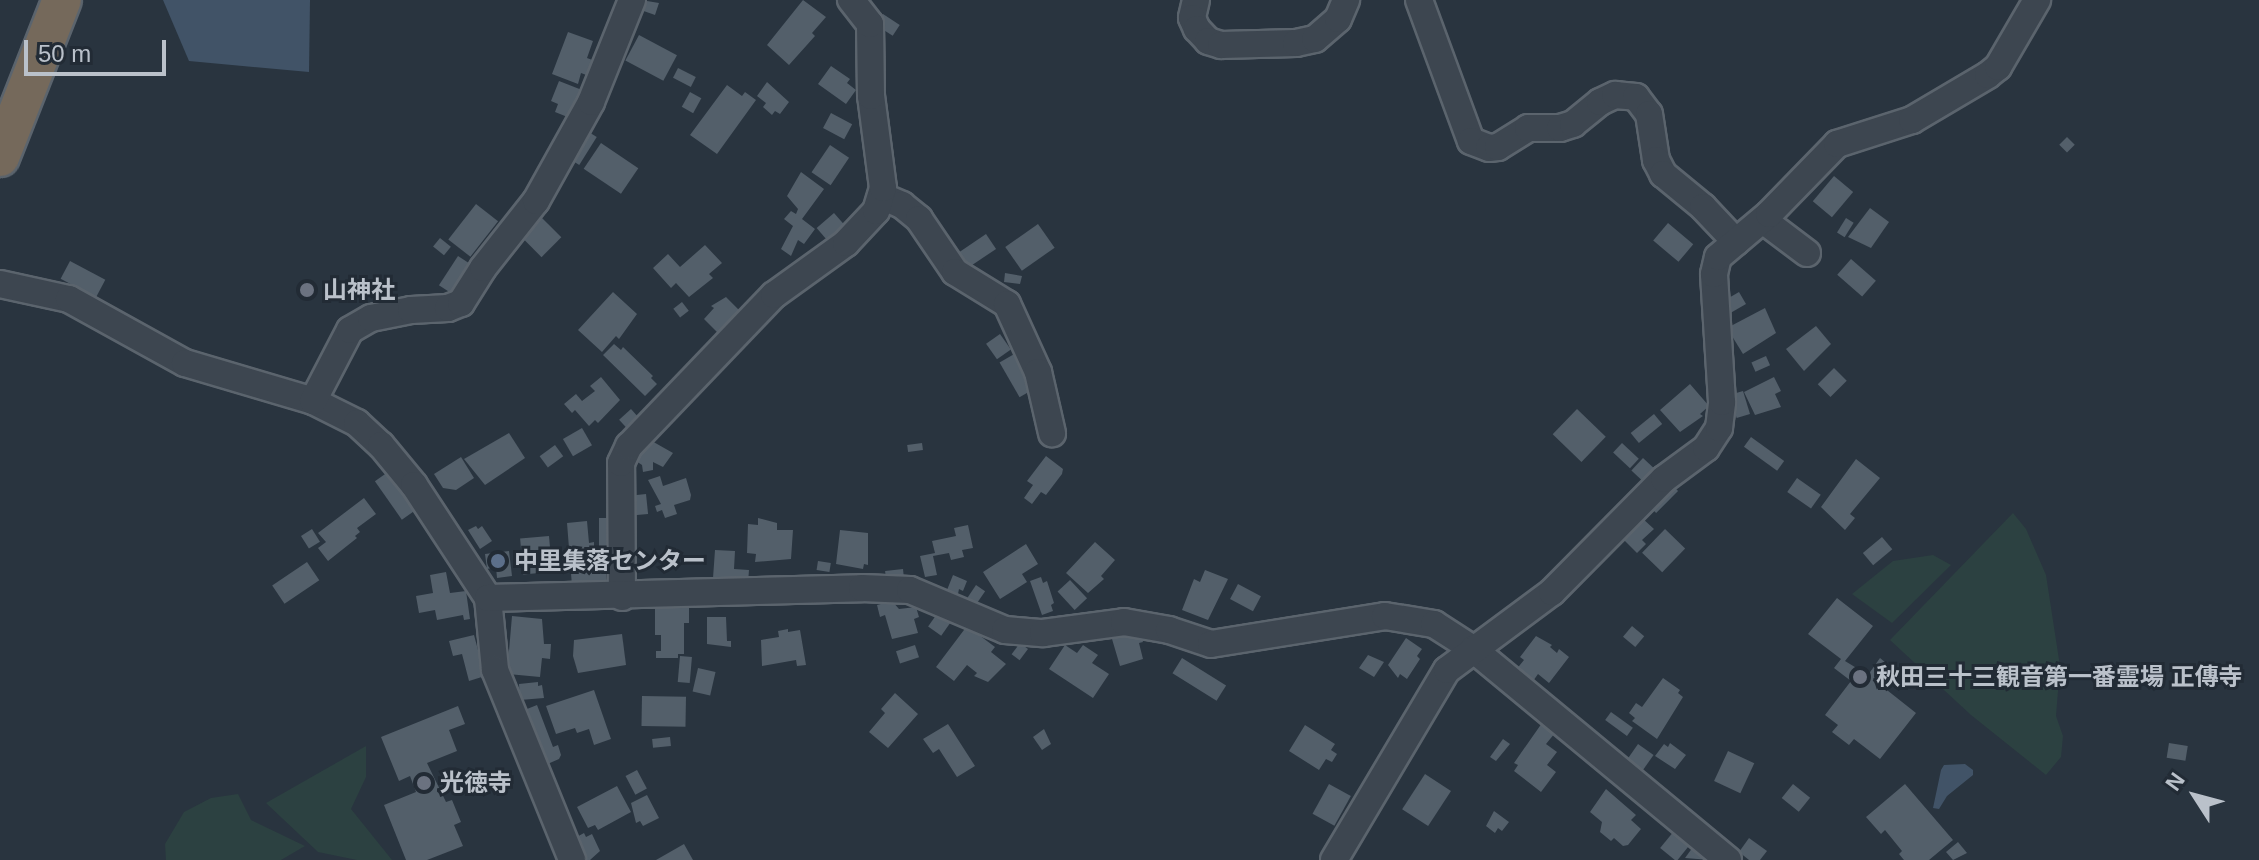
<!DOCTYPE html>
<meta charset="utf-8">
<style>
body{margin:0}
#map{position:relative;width:2259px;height:860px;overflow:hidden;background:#29343f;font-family:Helvetica,"Noto Sans JP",sans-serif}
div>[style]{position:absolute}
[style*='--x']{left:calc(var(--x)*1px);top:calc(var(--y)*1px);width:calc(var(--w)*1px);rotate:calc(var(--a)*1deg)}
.green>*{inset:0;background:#2c4141}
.water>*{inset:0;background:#415367}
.building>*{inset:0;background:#535f6a;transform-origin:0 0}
.round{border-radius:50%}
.roads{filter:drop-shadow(2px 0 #5b646d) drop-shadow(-2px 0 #5b646d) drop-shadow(0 2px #5b646d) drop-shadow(0 -2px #5b646d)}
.minor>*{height:26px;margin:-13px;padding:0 13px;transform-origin:13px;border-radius:13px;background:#3d4650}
.highway>*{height:38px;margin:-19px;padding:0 19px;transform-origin:19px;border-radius:19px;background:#75695b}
.dots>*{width:22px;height:22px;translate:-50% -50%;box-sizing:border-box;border:4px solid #222b35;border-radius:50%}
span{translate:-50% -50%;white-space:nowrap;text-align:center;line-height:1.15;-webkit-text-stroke:6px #222b35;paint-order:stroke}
.poi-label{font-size:24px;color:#bac1ca;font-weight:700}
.left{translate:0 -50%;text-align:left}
.north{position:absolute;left:2155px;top:756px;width:80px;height:80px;-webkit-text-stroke:6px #222b35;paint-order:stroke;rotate:306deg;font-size:22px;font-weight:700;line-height:32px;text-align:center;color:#bac1ca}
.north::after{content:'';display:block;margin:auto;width:28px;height:36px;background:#bac1ca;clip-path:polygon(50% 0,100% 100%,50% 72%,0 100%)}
.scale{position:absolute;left:24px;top:40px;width:142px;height:36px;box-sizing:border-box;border:4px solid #bac1ca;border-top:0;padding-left:10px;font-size:24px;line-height:28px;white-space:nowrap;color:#bac1ca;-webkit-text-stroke:6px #222b35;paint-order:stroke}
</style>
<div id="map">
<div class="green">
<div style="clip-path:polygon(2013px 513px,2026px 529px,2046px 575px,2060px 666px,2056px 716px,2063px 736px,2061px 757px,2046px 775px,1971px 715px,1890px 640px)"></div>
<div style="clip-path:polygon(1933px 555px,1951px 565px,1892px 623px,1852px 594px,1893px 561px)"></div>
<div style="clip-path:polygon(366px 746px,366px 777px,351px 809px,392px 860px,357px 860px,318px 852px,266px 803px)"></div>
<div style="clip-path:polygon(238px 794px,251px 820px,305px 846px,281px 860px,166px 860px,165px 844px,184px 812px,211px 798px)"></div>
</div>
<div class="water">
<div style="clip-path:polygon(163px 0,310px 0,309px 72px,189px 61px)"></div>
<div style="clip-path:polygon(1965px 764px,1973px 770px,1973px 775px,1947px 796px,1939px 809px,1933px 808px,1941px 770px,1944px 765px)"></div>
</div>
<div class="building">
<div style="clip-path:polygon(641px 0,659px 3px,655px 15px,638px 9px)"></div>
<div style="clip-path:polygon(803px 0,826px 17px,812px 33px,815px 36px,789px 65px,767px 45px)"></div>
<div style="left:883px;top:14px;width:20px;height:13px;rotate:33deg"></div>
<div style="clip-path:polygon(568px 32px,593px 41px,587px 58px,595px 61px,589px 76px,581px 73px,578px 84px,552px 74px)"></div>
<div style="left:639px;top:35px;width:43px;height:29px;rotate:28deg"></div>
<div style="clip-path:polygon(831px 66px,850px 79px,847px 83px,856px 90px,846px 104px,818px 84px)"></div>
<div style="left:678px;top:68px;width:20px;height:11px;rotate:27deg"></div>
<div style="clip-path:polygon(559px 81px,582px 90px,570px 118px,555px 112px,558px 104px,551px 101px)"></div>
<div style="clip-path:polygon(767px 82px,789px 102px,780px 114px,775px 111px,772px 115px,763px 107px,766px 103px,757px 96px)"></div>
<div style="clip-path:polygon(727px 85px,742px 96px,745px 92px,756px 100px,717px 154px,690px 135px)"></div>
<div style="left:690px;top:92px;width:13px;height:17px;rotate:29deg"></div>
<div style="left:831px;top:113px;width:24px;height:17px;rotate:28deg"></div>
<div style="left:584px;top:129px;width:15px;height:33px;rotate:32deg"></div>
<div style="left:2067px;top:137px;width:11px;height:11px;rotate:45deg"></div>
<div style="left:601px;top:143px;width:45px;height:31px;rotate:34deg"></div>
<div style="left:830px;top:145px;width:23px;height:33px;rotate:34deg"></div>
<div style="clip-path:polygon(801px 172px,824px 189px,802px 219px,815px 229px,804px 244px,798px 240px,791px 256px,781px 249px,793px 226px,784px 219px,791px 211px,796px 214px,798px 209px,787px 196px)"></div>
<div style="left:1834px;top:176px;width:25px;height:33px;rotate:40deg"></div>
<div style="left:476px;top:204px;width:28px;height:45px;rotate:38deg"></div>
<div style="clip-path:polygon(1870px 208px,1889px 222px,1871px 248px,1848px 237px)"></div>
<div style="left:834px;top:213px;width:20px;height:23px;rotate:49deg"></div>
<div style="left:538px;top:214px;width:33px;height:28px;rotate:45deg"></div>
<div style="left:1846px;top:218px;width:9px;height:17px;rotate:32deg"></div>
<div style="left:1668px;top:223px;width:33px;height:23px;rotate:40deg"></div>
<div style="left:1038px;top:224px;width:29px;height:40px;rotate:55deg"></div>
<div style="left:986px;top:234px;width:18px;height:36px;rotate:56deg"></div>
<div style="left:440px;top:238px;width:14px;height:11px;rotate:39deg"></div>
<div style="clip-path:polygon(705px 245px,722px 263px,709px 274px,713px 278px,689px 297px,676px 283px,671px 288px,653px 268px,668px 254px,680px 267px)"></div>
<div style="left:458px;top:256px;width:17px;height:35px;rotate:33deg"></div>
<div style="left:1851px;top:259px;width:33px;height:21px;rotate:41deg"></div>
<div style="left:70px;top:261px;width:40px;height:20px;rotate:28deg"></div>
<div style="clip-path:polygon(1005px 273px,1022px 276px,1020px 284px,1004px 282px)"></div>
<div class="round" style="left:298px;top:282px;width:18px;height:18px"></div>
<div style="clip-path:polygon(613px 292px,637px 314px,619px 339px,616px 336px,602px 352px,578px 330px)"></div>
<div style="left:1739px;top:292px;width:14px;height:17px;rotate:60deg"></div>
<div style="clip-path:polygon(726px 297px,740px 311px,718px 333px,704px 319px,714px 308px,711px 306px)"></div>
<div style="left:682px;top:302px;width:11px;height:11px;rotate:52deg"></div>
<div style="clip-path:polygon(1765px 308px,1776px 333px,1743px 354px,1727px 328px)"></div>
<div style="clip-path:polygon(1816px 326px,1831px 344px,1804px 371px,1786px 349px)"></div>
<div style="left:1000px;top:334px;width:19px;height:17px;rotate:55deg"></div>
<div style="clip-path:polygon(614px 344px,621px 350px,623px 347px,653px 376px,651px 378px,657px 384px,645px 396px,603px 355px)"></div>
<div style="left:1016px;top:353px;width:40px;height:19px;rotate:60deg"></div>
<div style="left:1766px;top:356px;width:10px;height:16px;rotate:66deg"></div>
<div style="left:1834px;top:368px;width:18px;height:23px;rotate:45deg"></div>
<div style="clip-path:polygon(601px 377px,620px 400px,598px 423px,595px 420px,589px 426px,575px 410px,572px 413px,564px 404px,576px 394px,582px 401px,595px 391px,590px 386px)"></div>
<div style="clip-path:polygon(1774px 377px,1781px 391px,1775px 394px,1781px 407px,1755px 415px,1744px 392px)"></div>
<div style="clip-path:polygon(1690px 384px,1709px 406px,1700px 414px,1703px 416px,1680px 432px,1660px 410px)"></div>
<div style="left:1743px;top:391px;width:24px;height:14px;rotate:73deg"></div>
<div style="left:631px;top:409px;width:15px;height:16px;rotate:48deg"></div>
<div style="left:1577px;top:409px;width:40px;height:35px;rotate:44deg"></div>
<div style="left:1654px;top:414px;width:13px;height:30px;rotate:51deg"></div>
<div style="left:582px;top:428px;width:20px;height:22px;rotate:60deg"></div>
<div style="clip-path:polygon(509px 433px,525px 458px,485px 485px,464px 459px)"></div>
<div style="left:1751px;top:437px;width:41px;height:12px;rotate:36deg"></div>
<div style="clip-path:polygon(650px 440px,673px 453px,663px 467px,653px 462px,653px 470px,643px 472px,642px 465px,636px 461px)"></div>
<div style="left:922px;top:443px;width:7px;height:15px;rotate:82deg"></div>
<div style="left:1622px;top:443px;width:23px;height:13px;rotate:43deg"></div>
<div style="left:555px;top:445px;width:14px;height:19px;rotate:54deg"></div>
<div style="clip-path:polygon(1046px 456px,1063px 469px,1062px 474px,1046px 495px,1041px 492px,1032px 504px,1024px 498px,1033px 485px,1027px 481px)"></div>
<div style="clip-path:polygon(461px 457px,474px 478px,456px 490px,443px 488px,434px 474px)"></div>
<div style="left:1643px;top:458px;width:19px;height:17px;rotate:43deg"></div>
<div style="clip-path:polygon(1856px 459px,1880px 478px,1850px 514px,1855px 518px,1845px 530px,1821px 507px)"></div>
<div style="left:388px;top:472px;width:47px;height:16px;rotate:55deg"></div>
<div style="clip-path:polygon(660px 476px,663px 486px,686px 478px,691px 495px,690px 500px,674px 505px,677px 514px,665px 518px,662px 510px,657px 512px,655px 506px,661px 504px,648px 480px)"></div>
<div style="left:1797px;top:478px;width:29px;height:17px;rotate:35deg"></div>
<div style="left:1671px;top:484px;width:10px;height:31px;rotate:45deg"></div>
<div style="left:646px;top:494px;width:20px;height:14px;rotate:84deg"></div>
<div style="clip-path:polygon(364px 498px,376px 514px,357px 528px,360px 532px,355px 536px,357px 538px,328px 561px,318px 548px,326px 542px,318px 533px)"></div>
<div style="left:599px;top:518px;width:12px;height:29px"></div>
<div style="clip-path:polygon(758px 518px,777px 523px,777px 530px,793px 530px,791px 559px,755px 562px,756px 554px,747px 553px,748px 524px,758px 525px)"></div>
<div style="clip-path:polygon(1642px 518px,1654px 529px,1642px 540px,1646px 544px,1637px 553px,1622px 538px)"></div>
<div style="clip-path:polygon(587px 521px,589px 543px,594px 542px,594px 547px,600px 547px,600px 556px,605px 556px,607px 583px,572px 586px,567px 523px)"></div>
<div style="clip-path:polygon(968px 525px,973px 548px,962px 550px,964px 557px,951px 560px,949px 553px,933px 556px,937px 575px,925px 577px,920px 556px,935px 553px,932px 541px,956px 536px,954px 528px)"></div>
<div style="clip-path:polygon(476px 526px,478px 529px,482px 526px,492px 541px,480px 549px,468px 530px)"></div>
<div style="left:312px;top:529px;width:15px;height:13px;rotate:58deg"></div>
<div style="left:1665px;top:529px;width:28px;height:33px;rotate:44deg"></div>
<div style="clip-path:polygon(840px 530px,868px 533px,868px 565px,864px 564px,863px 569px,836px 564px)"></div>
<div style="left:549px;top:536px;width:36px;height:29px;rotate:85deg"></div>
<div style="left:1882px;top:537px;width:16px;height:25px;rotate:50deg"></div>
<div style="clip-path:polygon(1095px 542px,1115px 560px,1101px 576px,1104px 579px,1088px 593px,1066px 573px)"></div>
<div style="clip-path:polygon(1026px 544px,1038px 564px,1022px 574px,1027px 582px,1000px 599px,983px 572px)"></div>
<div style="clip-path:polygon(715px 550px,735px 551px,734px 569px,749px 570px,748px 583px,713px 578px)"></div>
<div style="clip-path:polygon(509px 551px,512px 576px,497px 578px,496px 567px,487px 569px,485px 554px)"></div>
<div style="left:818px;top:561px;width:13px;height:9px;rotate:9deg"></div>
<div style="left:307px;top:562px;width:22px;height:42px;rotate:56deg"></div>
<div style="left:903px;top:569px;width:9px;height:18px;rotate:84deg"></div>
<div style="clip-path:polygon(1205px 570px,1228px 579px,1208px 620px,1182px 610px,1194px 579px,1200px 582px)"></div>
<div style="clip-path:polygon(446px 572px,450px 593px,466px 591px,470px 619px,464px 620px,463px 615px,437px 620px,435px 610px,419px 613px,416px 596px,433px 593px,430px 575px)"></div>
<div style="clip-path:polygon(953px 575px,967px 581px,963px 591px,959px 589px,958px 594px,947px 590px)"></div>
<div style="clip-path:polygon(1041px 577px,1043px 583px,1047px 581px,1054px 603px,1051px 605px,1053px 611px,1042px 615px,1030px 581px)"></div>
<div style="left:1070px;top:580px;width:25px;height:17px;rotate:47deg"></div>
<div style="left:1238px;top:584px;width:26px;height:17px;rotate:28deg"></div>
<div style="left:976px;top:585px;width:11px;height:15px;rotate:34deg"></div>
<div style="clip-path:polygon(1837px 598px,1873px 626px,1845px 661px,1868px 675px,1880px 658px,1886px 663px,1873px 679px,1916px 713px,1880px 759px,1854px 739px,1849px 745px,1832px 732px,1838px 725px,1825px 715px,1851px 681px,1834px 668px,1841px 659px,1808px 634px)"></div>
<div style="clip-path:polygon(892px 601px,899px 609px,916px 607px,919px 617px,914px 619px,918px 633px,892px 639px,885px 615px,880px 617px,877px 605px)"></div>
<div style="clip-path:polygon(655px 607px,689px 607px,689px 623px,684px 623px,684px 654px,678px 654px,678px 658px,656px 658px,656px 651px,661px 651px,661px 635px,655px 635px)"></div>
<div style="left:939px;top:611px;width:16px;height:19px;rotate:35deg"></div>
<div style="clip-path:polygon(512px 616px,542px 619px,544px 644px,551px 644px,550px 659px,542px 658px,540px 677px,507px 674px)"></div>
<div style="clip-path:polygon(707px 617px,726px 617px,727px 641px,731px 641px,731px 647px,707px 644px)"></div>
<div style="clip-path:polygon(967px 626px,995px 647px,991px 652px,1006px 664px,988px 682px,974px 676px,977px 673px,967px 665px,954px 681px,936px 667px)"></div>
<div style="left:1632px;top:626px;width:16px;height:14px;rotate:40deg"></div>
<div style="clip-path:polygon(788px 629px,788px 632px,800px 630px,806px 665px,797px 666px,796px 660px,762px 666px,761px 640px,779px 637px,778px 631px)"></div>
<div style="clip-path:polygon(1135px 632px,1137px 637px,1141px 636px,1143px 642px,1139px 643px,1143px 659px,1120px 666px,1112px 639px)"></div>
<div style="clip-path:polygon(622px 634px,626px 665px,578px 673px,573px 656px,574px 640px)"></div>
<div style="clip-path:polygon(474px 635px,485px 676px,469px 681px,462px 654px,453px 656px,449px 641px)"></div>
<div style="clip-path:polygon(1536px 636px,1552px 645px,1550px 647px,1557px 653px,1559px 649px,1569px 657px,1549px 683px,1538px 674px,1531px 684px,1515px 671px,1524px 660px,1520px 657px)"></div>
<div style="clip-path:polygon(1406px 638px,1422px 649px,1417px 656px,1420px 659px,1407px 679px,1400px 674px,1398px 678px,1388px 665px)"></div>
<div style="left:1020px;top:643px;width:10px;height:14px;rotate:37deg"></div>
<div style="left:915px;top:645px;width:13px;height:20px;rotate:72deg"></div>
<div style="clip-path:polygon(1065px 645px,1077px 653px,1083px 645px,1098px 655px,1092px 663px,1109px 674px,1093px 698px,1049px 669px)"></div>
<div style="clip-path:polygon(1368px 655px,1384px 662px,1374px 677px,1359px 668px)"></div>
<div style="left:680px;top:656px;width:12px;height:26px;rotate:5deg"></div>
<div style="left:1182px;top:658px;width:52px;height:18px;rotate:32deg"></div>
<div style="left:698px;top:668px;width:18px;height:24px;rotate:13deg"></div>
<div style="clip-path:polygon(1663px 678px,1680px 690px,1678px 693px,1683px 697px,1657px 739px,1632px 721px,1635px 718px,1629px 713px,1636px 703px,1642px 707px)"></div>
<div style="clip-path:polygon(538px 682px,538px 686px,542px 685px,544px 698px,520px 700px,519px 684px)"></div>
<div style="clip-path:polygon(594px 690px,611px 739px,594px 745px,589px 729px,577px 733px,575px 728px,556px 734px,546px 706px)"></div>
<div style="clip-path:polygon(895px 693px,918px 714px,888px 748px,869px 732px,885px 713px,881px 709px)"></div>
<div style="left:642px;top:696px;width:44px;height:30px;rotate:1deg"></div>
<div style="clip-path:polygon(537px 705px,553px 747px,558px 745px,561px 755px,559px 759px,543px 766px,522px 711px)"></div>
<div style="clip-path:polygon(458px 706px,465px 724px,449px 730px,457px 751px,427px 763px,446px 802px,452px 800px,461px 822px,454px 825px,463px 846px,427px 860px,406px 860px,384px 805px,416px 792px,410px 776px,399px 781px,381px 737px)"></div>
<div style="left:1611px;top:712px;width:27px;height:10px;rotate:36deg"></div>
<div style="clip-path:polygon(1542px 723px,1555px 733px,1546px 744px,1557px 752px,1547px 765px,1556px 772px,1541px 792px,1514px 771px,1518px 765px,1514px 763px)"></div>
<div style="clip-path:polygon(948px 724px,975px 766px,957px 777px,939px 749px,933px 753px,923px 739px)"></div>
<div style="clip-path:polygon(1305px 725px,1335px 744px,1331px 750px,1337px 754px,1332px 762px,1326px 759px,1319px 770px,1289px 751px)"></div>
<div style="clip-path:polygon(1044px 729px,1051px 744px,1042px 750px,1033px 737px)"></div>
<div style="left:670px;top:737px;width:9px;height:18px;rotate:84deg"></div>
<div style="clip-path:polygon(1503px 739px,1510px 744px,1496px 761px,1490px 757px)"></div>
<div style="clip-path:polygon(1670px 743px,1686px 755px,1675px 769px,1655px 756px,1664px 744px,1668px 747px)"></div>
<div style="left:2169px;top:743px;width:19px;height:15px;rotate:9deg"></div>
<div style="left:1638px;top:744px;width:19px;height:24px;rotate:35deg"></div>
<div style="left:1728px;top:751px;width:29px;height:33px;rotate:25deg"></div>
<div style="left:637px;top:770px;width:21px;height:13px;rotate:62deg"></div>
<div style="left:1425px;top:774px;width:31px;height:42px;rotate:33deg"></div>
<div style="left:1329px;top:784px;width:25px;height:34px;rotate:29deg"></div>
<div style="left:1793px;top:784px;width:22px;height:18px;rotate:39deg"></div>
<div style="clip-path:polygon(1905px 784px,1953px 840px,1929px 860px,1904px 860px,1899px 854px,1902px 851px,1885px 830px,1881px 834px,1866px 817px)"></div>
<div style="clip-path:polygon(617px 786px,631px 812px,598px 830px,595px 825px,588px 828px,577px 807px)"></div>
<div style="clip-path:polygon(1606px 789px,1636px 815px,1631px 820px,1641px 829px,1628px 845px,1623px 846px,1614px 838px,1611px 841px,1600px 832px,1602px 822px,1590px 812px)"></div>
<div style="clip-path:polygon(647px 795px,659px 818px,643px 826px,640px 821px,636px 823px,631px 803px)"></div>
<div style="clip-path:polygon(1494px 811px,1509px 822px,1502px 831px,1498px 828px,1495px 833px,1486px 826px)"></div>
<div style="left:1674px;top:831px;width:21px;height:22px;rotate:39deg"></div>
<div style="clip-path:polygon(584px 833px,586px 837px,592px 834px,600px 851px,590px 860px,583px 860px,573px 839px)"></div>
<div style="clip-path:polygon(1749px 838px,1767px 851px,1760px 860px,1749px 860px,1739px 852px)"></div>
<div style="clip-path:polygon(1958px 842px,1967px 853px,1953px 860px,1946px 852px)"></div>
<div style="clip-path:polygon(684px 844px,693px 860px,656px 860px)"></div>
<div style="clip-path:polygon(1693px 847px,1710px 860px,1685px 858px)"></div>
</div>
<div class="roads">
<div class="minor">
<div style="--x:1196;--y:0;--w:18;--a:103"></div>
<div style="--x:1192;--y:18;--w:12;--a:66"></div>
<div style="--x:1197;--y:29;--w:16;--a:47"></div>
<div style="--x:1208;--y:41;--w:14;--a:17"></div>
<div style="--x:1221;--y:45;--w:75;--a:-1.5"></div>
<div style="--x:1296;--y:43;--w:19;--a:-12"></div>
<div style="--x:1315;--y:39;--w:30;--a:-41"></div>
<div style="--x:1338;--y:19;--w:21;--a:-67"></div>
<div style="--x:1419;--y:0;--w:150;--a:69.8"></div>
<div style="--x:1471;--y:141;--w:19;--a:21"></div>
<div style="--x:1489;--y:148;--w:9;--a:-6"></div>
<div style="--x:1498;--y:147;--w:36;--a:-32"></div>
<div style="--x:1528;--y:128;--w:32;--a:0"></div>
<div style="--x:1560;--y:128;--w:14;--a:-17"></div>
<div style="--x:1573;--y:124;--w:35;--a:-39"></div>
<div style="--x:1600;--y:102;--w:17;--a:-25"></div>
<div style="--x:1615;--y:95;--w:21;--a:5"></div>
<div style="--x:1636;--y:97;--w:21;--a:53"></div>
<div style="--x:1649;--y:114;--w:47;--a:81.3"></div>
<div style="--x:1656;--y:160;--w:16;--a:63"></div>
<div style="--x:1663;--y:174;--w:52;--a:39.5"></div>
<div style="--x:1703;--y:207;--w:48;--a:46.7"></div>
<div style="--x:881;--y:196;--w:23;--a:23"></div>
<div style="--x:902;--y:205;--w:22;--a:39"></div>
<div style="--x:919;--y:219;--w:64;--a:55.8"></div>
<div style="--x:955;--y:272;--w:61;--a:31.6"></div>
<div style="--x:1007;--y:304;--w:75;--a:65.5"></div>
<div style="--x:1038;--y:372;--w:63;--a:77.1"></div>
<div style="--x:1763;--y:220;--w:55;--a:36.9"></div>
<div style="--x:0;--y:284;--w:71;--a:12.3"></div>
<div style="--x:69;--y:299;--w:132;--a:28.9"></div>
<div style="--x:185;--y:363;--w:134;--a:16.5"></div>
<div style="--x:313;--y:401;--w:49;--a:26.6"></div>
<div style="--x:357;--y:423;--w:33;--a:43"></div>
<div style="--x:381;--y:445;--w:52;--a:50.5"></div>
<div style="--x:414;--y:485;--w:135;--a:56.8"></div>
<div style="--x:488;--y:598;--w:72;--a:84.4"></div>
<div style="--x:495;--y:670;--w:205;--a:67.9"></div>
<div style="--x:313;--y:401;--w:80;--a:-62.5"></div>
<div style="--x:350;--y:330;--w:24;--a:-30"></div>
<div style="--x:371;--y:318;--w:41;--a:-11.3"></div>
<div style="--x:411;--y:310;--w:37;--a:-3"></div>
<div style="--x:448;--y:308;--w:14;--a:-21"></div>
<div style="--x:461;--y:303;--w:41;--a:-57.8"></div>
<div style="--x:483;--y:268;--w:85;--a:-51.7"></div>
<div style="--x:536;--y:201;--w:113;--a:-60.9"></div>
<div style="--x:591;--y:102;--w:110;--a:-68.1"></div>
<div style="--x:622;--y:597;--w:134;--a:-90.4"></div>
<div style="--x:621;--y:463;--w:19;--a:-65"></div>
<div style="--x:629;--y:446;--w:209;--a:-46.2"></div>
<div style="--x:774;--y:295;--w:89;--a:-35.8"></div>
<div style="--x:846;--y:243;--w:44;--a:-46.8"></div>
<div style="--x:876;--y:211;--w:24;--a:-73"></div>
<div style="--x:883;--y:188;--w:93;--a:-97.4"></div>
<div style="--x:871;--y:96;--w:72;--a:-90.8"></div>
<div style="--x:870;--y:24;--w:31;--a:-128"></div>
<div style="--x:488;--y:598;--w:374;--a:-1.5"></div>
<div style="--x:862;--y:588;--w:48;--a:2.4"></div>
<div style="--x:910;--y:590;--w:103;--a:22.8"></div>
<div style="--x:1005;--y:630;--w:38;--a:5"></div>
<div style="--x:1043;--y:633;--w:82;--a:-7.7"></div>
<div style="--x:1124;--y:622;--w:46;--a:10.1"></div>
<div style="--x:1169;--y:630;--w:44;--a:18.4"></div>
<div style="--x:1211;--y:644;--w:176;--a:-9.1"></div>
<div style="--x:1385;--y:616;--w:50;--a:9.3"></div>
<div style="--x:1434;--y:624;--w:46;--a:32.7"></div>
<div style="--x:1473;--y:649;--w:331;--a:39.6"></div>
<div style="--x:1334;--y:860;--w:221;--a:-59.3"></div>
<div style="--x:1447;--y:670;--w:131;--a:-36.6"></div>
<div style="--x:1552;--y:592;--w:159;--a:-45.3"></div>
<div style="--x:1664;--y:479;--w:52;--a:-36.4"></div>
<div style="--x:1706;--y:448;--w:24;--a:-57"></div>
<div style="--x:1719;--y:428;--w:26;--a:-83"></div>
<div style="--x:1722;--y:402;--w:128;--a:-93.6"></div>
<div style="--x:1714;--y:274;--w:17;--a:-77"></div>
<div style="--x:1718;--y:257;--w:67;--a:-40.1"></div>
<div style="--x:1769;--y:214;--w:98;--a:-45.8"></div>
<div style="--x:1837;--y:144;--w:79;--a:-17.7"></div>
<div style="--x:1912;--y:120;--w:88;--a:-30.6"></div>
<div style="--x:1988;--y:75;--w:13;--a:-39"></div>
<div style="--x:1998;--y:67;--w:78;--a:-59.8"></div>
</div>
<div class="highway">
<div style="--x:0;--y:157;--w:169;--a:-68.5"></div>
</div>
</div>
<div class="dots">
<div style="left:307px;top:290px;background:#6b7280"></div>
<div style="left:498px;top:561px;background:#5c6f8a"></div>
<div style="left:1860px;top:677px;background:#6b7280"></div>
<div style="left:424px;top:783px;background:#6b7280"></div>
</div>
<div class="poi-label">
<span class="left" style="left:323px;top:290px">山神社</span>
<span class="left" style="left:514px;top:561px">中里集落センター</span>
<span class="left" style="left:1876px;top:677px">秋田三十三観音第一番霊場 正傳寺</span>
<span class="left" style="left:440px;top:783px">光徳寺</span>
</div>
<div class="north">N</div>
<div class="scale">50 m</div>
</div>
